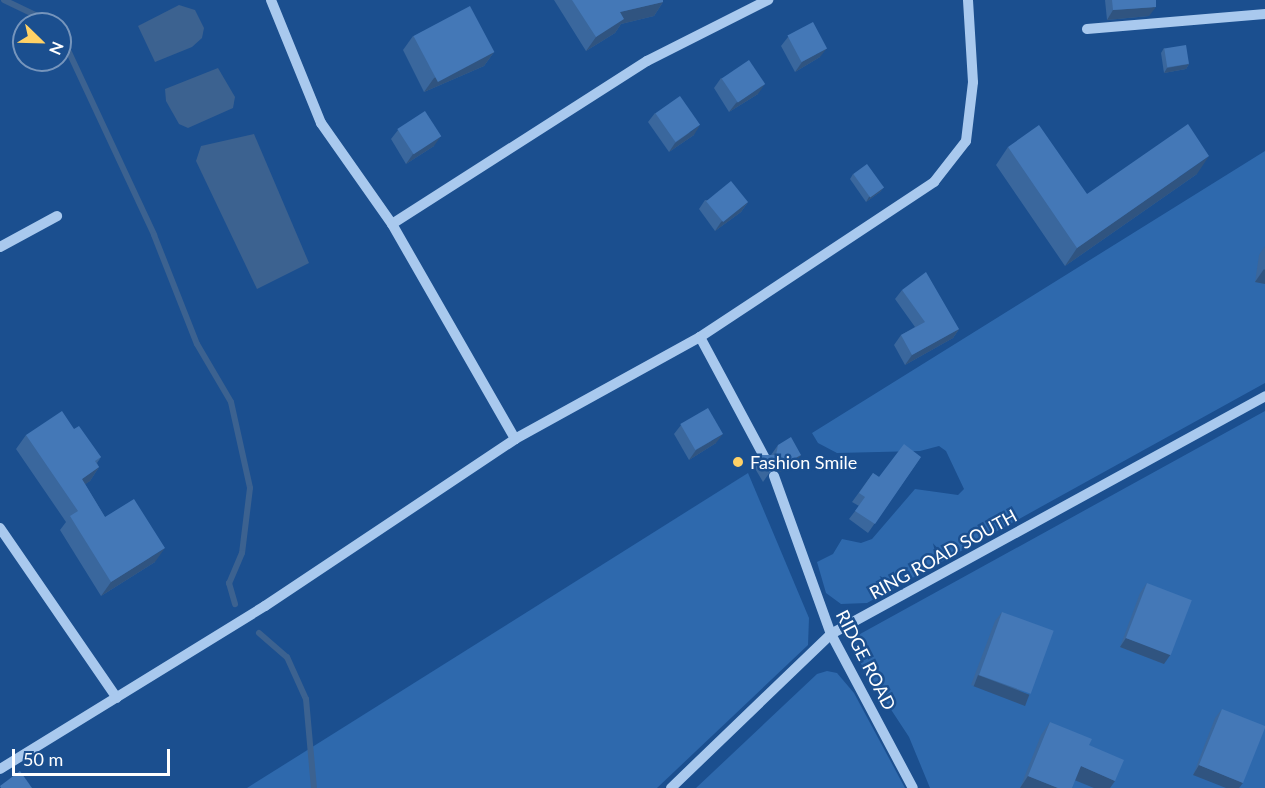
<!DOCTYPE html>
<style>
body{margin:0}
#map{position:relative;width:1265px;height:788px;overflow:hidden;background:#1b4f8f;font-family:Lato,sans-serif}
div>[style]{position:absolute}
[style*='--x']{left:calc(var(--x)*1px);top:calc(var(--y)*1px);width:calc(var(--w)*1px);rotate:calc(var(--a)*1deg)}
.green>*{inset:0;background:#2e69ad}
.water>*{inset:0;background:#3c6290}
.stream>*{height:6px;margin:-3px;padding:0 3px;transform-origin:3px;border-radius:3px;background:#3c6290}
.minor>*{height:10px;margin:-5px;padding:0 5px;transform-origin:5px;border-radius:5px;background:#a9c9ee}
.wall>*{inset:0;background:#3a679d}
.shaded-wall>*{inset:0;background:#305480;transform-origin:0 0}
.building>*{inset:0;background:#4478b7;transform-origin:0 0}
.dots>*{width:16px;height:16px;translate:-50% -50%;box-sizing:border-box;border:3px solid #1b4f8f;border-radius:50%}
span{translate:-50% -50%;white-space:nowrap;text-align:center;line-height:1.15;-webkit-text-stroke:5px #1b4f8f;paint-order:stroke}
.poi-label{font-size:18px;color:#fff}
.left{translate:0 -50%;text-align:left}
.street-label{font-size:18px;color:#fff}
.north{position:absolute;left:12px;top:12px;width:60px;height:60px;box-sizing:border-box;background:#1b4f8f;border:2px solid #7695bc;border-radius:50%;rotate:113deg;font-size:16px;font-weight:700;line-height:24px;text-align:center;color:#fff}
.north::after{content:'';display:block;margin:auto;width:21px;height:27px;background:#ffd166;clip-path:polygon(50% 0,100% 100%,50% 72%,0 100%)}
.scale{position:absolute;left:12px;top:749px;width:158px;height:27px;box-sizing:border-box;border:3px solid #fff;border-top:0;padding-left:8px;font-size:18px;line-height:21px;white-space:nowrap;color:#fff;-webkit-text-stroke:4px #1b4f8f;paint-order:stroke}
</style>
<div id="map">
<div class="green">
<div style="clip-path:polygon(1265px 151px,1265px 383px,867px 603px,841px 604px,826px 593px,817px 562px,833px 554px,842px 539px,861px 543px,872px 539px,915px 489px,958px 495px,964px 489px,946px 451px,939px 446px,920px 451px,837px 453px,818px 443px,812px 433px)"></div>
<div style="clip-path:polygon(1265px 411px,1265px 788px,930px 788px,909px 737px,852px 650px,851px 639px)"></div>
<div style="clip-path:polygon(748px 473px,809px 618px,808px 645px,657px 788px,247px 788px)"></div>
<div style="clip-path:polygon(827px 671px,837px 673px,854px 693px,905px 788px,696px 788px,817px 674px)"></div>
</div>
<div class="water">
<div style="clip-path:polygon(179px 5px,195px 10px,204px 28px,202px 38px,192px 47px,155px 62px,138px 26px)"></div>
<div style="clip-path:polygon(218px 68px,235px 97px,233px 108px,188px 128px,179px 124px,166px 101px,165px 89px)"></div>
<div style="clip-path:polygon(254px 134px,309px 263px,257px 289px,196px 161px,201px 146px)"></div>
</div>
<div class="stream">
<div style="--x:4;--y:0;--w:55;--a:25.6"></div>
<div style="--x:60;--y:33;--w:223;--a:65"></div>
<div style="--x:154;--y:235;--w:117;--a:68.5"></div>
<div style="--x:197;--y:344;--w:67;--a:59.6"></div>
<div style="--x:231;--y:402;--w:88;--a:77.5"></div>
<div style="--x:250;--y:488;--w:65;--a:97"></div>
<div style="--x:242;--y:553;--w:33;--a:113"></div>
<div style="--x:229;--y:583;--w:22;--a:74"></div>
<div style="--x:259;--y:633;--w:37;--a:41"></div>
<div style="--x:287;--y:657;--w:46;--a:65.7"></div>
<div style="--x:306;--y:699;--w:89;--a:84.9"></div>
</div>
<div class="minor">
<div style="--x:271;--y:0;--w:133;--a:67.9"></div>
<div style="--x:321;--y:123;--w:123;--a:54.9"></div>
<div style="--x:392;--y:224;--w:248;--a:60.2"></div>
<div style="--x:1087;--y:29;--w:179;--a:-4.8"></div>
<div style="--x:392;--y:224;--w:303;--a:-32.6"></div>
<div style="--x:647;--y:61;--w:136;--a:-26.8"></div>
<div style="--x:0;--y:247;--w:65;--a:-28.5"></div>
<div style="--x:700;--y:337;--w:137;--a:61.8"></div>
<div style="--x:774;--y:476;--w:168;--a:70.2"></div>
<div style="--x:831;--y:634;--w:174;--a:62"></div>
<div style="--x:0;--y:528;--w:206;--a:55.5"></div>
<div style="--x:0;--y:769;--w:311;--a:-31.6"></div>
<div style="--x:265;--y:606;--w:301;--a:-33.7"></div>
<div style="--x:515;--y:439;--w:211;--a:-28.9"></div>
<div style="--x:700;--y:337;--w:281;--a:-33.5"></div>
<div style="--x:934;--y:182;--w:52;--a:-52"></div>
<div style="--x:966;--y:141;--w:59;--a:-83.2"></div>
<div style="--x:973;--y:82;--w:82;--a:-93.5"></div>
<div style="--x:671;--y:788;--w:222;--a:-43.9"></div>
<div style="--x:831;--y:634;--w:495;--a:-28.7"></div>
</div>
<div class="wall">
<div style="clip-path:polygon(554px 0,663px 0,663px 2px,654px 16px,621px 24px,615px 33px,586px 51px)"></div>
<div style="clip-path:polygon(1105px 0,1156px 0,1149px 16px,1107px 20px)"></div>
<div style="clip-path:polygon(413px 36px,494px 52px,484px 66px,424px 92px,403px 50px)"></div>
<div style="clip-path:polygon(788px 37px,820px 57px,795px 72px,781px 46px)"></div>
<div style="clip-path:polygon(1164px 48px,1189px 64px,1186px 69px,1164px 73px,1161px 53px)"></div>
<div style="clip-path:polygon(721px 78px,758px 94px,729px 112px,714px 88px)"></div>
<div style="clip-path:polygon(655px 113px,694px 135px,669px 152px,648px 122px)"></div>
<div style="clip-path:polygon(398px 130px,434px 146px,406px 164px,391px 139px)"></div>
<div style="clip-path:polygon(1008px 147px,1087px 194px,1197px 174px,1065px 266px,996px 165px)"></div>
<div style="clip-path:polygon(853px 174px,884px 187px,880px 192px,866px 202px,850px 179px)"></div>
<div style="clip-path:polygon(705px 200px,748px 202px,741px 212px,715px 231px,699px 209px)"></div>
<div style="clip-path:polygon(1265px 246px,1265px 284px,1255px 282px,1259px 255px)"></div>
<div style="clip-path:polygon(902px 290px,959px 329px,953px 338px,905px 365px,894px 345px,901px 335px,915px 327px,895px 299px)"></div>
<div style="clip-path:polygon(681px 425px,716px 443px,689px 460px,674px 434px)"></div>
<div style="clip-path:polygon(74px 429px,101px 457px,97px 463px,99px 467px,90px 481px,85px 484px,105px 517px,155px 562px,101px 596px,60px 530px,66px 522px,16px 449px,26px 435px)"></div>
<div style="clip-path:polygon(778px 445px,801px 455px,794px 464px,780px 472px,772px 469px,763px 482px,753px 465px,760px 455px,771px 455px)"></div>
<div style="clip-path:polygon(921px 457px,868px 533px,849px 519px,859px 506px,852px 502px,873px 473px,879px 477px)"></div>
<div style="clip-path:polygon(1147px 583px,1164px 664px,1120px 647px,1140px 593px)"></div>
<div style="clip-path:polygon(1002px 612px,1023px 705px,971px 685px,995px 621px)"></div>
<div style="clip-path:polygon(1222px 709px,1243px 783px,1193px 775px,1215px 718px)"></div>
<div style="clip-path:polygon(1050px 722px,1089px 745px,1115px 781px,1110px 788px,1094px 788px,1075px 780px,1072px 788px,1020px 788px,1041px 735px)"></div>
</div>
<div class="shaded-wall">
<div style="clip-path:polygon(663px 2px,654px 16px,621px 24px,615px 33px,586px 51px,596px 37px,620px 12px)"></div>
<div style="clip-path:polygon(1156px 7px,1149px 16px,1107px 20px,1113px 10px)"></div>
<div style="clip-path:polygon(827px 48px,820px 57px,795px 72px,802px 62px)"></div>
<div style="clip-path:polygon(494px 52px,484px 66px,424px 92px,434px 78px)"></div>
<div style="clip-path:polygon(1189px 64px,1186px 69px,1164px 73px,1167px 68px)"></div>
<div style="clip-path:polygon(765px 84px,758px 94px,729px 112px,736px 103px)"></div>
<div style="clip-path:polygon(700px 125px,694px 135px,669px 152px,675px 143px)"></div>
<div style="clip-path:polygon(441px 136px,434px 146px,406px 164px,413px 154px)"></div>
<div style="clip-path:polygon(1209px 156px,1197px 174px,1065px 266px,1077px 248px)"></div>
<div style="clip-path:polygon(884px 187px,880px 192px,866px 202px,869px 197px)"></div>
<div style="clip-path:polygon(748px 202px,741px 212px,715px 231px,721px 222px)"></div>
<div style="clip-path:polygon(1264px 269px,1265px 270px,1265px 284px,1255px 282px)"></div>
<div style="clip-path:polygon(959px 329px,953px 338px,905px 365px,912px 355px)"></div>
<div style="clip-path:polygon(723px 434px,716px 443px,689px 460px,696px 450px)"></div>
<div style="clip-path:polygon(801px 455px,794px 464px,780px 472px,771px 469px,778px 460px)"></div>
<div style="clip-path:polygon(99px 467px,90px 481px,72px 493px,82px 479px)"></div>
<div style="clip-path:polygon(165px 548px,155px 562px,101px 596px,111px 582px)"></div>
<div style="clip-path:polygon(1126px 638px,1171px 654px,1164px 664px,1120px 647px)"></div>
<div style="left:978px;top:675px;width:55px;height:12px;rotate:21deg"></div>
<div style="clip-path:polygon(1199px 765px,1243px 783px,1239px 788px,1226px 788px,1193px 775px)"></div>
<div style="clip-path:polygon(1081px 766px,1115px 781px,1110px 788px,1094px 788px,1072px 779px)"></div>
<div style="clip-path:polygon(1028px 776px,1058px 788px,1020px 788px)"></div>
</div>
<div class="building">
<div style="clip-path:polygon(572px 0,663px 0,663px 2px,620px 12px,624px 19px,596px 37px)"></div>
<div style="clip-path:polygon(1112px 0,1156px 0,1156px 7px,1113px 10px)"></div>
<div style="left:470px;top:6px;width:52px;height:64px;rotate:62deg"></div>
<div style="left:813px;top:22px;width:30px;height:29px;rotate:62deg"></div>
<div style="left:1186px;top:45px;width:19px;height:22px;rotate:81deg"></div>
<div style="left:749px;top:60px;width:29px;height:33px;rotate:56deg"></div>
<div style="left:680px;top:96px;width:35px;height:30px;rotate:55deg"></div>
<div style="left:425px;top:111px;width:30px;height:33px;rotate:57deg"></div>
<div style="clip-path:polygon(1188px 124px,1209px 156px,1077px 248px,1008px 147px,1039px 125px,1087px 194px)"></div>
<div style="left:867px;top:164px;width:29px;height:17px;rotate:54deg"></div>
<div style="left:731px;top:181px;width:27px;height:32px;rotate:51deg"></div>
<div style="clip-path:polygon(926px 272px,959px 329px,912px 355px,901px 335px,925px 322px,902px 290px)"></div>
<div style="left:708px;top:408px;width:30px;height:32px;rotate:60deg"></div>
<div style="clip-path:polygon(62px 411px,74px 429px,79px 426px,101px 457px,95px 461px,99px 467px,82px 479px,105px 517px,134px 499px,165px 548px,111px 582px,70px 516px,78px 511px,26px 435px)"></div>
<div style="clip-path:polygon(791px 437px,801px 455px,787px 463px,778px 460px,770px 473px,760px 455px,776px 455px,778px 445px)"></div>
<div style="clip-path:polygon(904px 444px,921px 457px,875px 524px,855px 511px,865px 497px,859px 493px,873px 473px,879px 477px)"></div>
<div style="left:1147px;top:583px;width:48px;height:59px;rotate:21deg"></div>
<div style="left:1002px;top:612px;width:55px;height:67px;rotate:20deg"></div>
<div style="clip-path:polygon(1222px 709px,1265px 726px,1265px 728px,1243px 783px,1199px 765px)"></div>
<div style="clip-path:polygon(1050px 722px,1092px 739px,1089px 745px,1124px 760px,1115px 781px,1081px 766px,1072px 788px,1058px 788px,1028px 776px)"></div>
<div style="clip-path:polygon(20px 771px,32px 788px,1px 788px,0 786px)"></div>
</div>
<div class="dots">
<div style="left:738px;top:462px;background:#ffd166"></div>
</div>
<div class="poi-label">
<span class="left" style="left:750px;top:462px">Fashion Smile</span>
</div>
<div class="street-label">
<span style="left:943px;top:554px;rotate:-29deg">RING ROAD SOUTH</span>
<span style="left:866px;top:660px;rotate:63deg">RIDGE ROAD</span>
</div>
<div class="north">N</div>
<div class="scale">50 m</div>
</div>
